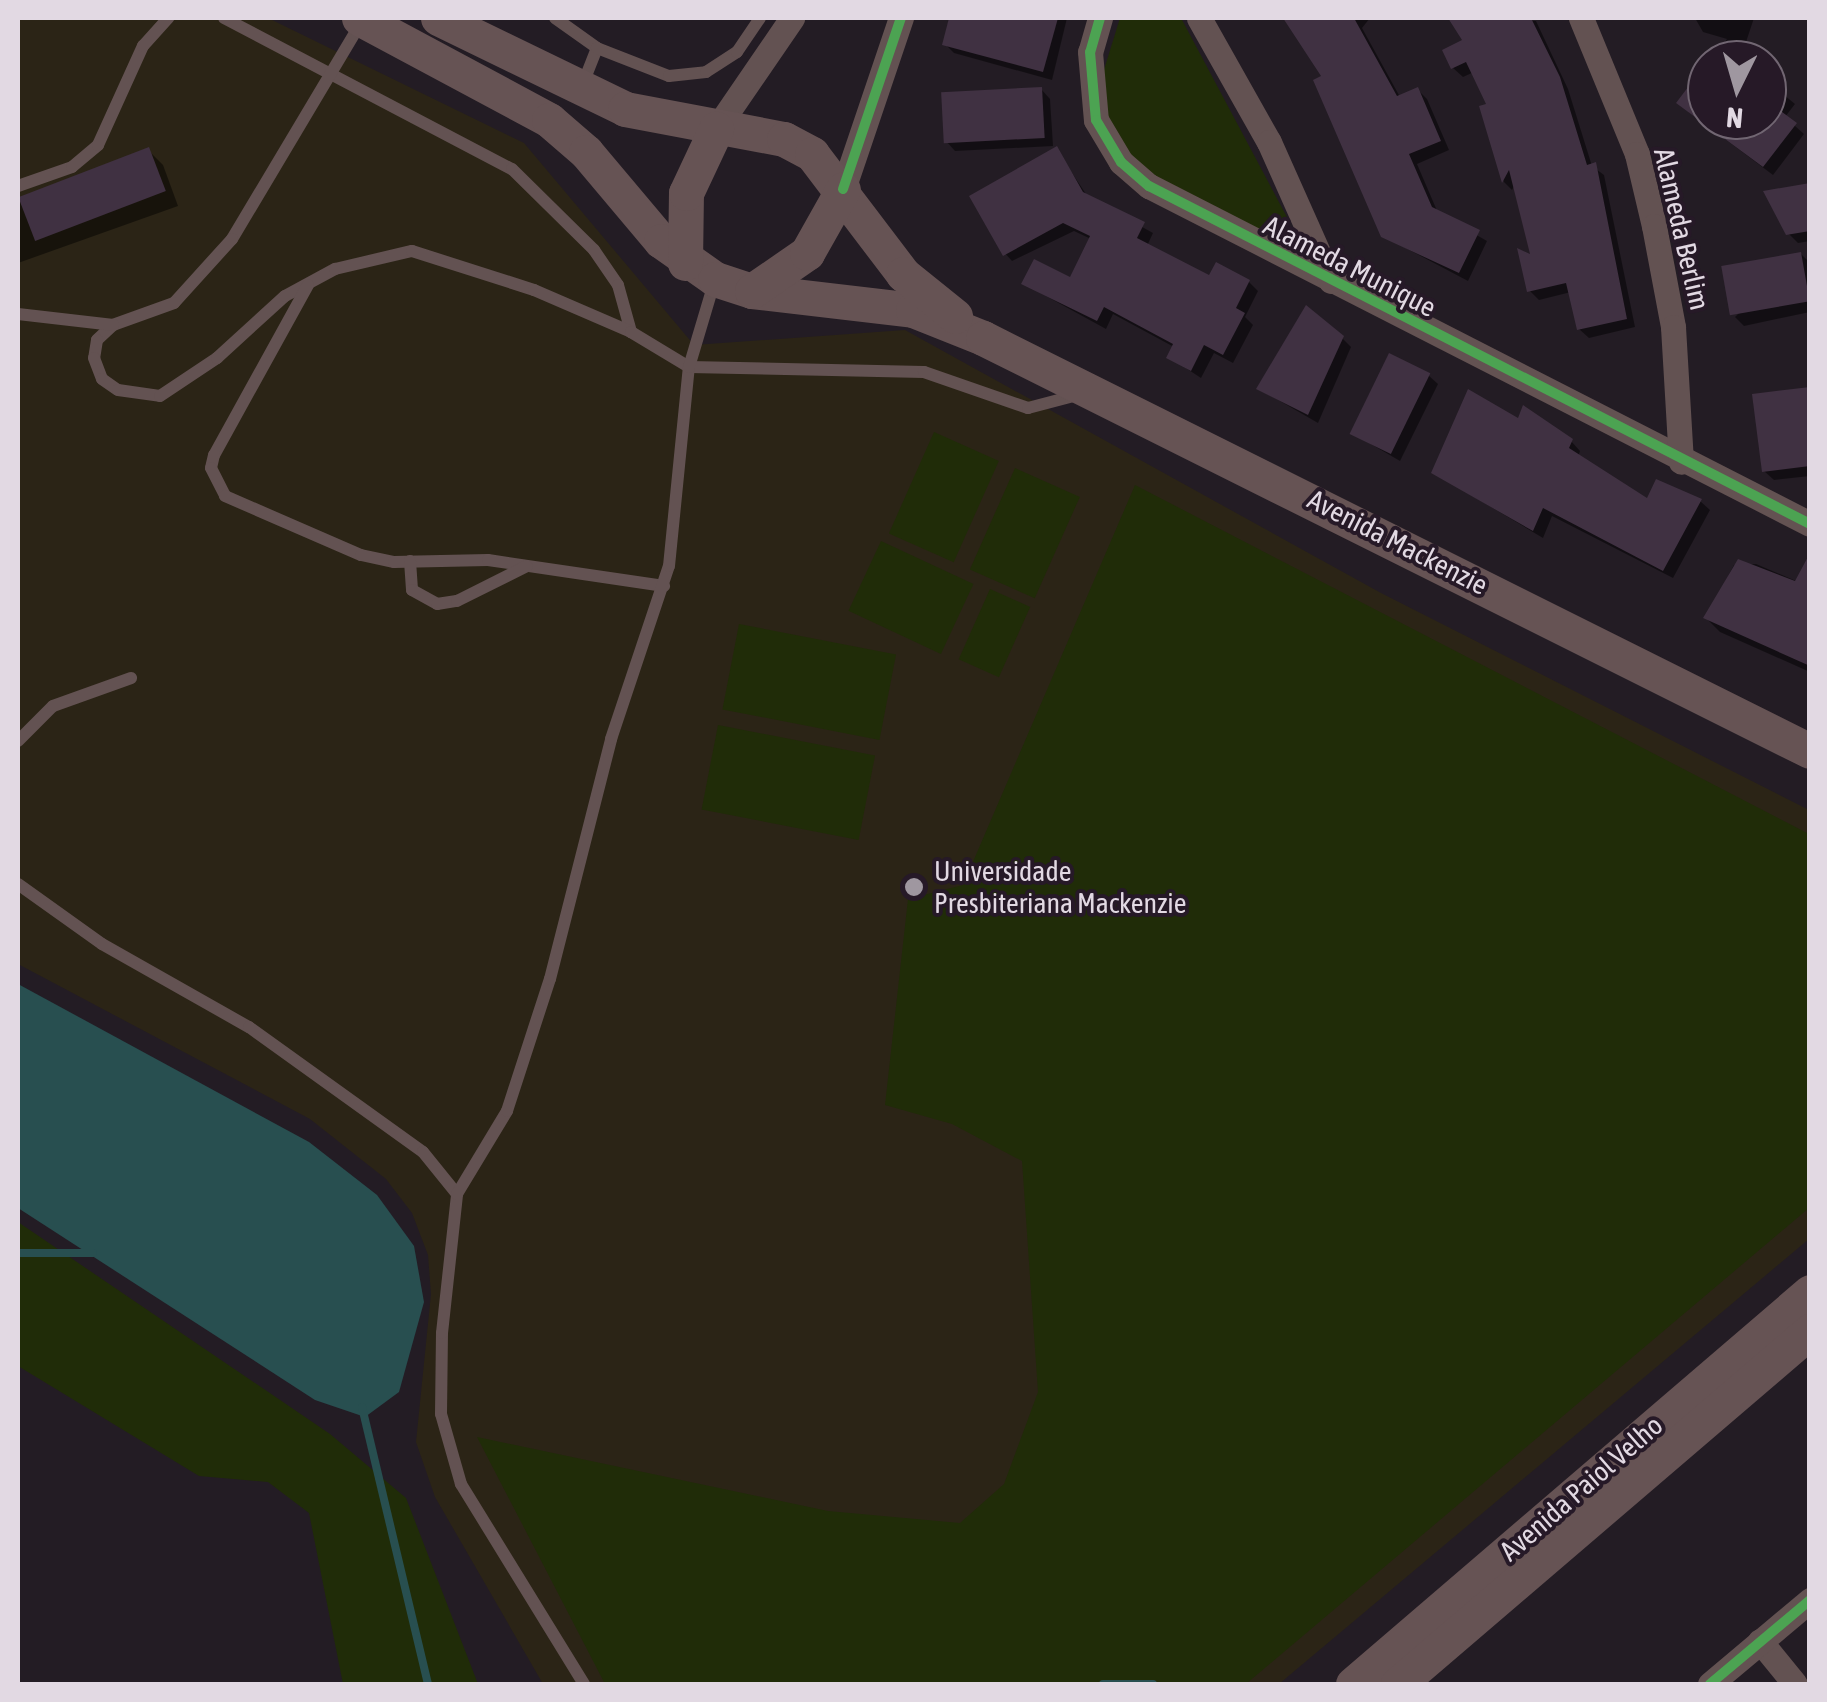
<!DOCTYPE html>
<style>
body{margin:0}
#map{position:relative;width:1827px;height:1702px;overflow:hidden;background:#231c24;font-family:"Asap Condensed",sans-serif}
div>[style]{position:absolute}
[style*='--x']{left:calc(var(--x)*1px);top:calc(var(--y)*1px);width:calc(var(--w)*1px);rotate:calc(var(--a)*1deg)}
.education>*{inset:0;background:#2b2416}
.green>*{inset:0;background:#202c08;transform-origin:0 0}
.water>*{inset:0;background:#284f50}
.shadow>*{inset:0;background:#0007}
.stream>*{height:8px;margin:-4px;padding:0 4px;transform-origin:4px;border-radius:4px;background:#284f50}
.building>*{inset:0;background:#403142;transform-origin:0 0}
.lane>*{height:12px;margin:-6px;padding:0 6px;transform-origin:6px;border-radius:6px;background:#635252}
.street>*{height:25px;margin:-12.5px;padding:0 12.5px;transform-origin:12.5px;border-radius:12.5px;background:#635252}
.secondary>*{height:35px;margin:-17.5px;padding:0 17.5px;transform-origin:17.5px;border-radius:17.5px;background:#665354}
.cycleway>*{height:10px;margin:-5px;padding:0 5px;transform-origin:5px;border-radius:5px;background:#4ca352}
.dots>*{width:28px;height:28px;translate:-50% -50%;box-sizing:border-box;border:5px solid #261927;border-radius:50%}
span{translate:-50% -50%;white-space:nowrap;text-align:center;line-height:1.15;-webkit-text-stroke:8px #261927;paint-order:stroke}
.street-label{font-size:28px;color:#e2d9e3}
.poi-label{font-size:28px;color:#e2d9e3}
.left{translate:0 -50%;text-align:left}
.frame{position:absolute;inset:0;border:20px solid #e2d9e3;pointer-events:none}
.north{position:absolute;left:1687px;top:40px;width:100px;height:100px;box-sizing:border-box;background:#261927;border:2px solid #716672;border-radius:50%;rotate:185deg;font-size:28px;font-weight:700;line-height:40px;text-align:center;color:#e2d9e3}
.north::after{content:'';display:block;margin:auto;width:35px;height:45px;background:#9f97a0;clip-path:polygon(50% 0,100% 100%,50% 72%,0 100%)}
</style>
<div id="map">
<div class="education">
<div style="clip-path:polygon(18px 18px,268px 18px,524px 143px,694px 345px,905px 330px,1381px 593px,1809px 810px,1809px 1239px,1279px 1684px,543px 1684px,435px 1497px,416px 1442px,431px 1294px,428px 1255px,412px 1213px,386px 1179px,310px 1119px,18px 964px)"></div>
</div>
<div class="green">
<div style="clip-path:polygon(1120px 18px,1181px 18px,1289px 221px,1277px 242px,1151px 177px,1116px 139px,1098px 89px)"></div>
<div style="left:934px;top:432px;width:71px;height:111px;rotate:24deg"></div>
<div style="left:1015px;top:468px;width:71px;height:111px;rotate:24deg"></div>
<div style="clip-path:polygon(1135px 485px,1809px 834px,1809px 1208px,1246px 1684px,605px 1684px,477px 1437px,828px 1511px,960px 1523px,1004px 1484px,1038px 1392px,1022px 1161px,952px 1124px,885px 1105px,908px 899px,963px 885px)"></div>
<div style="left:881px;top:541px;width:102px;height:77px;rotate:25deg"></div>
<div style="left:990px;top:589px;width:44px;height:77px;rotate:24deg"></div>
<div style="left:739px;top:624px;width:160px;height:87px;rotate:11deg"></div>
<div style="left:718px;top:725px;width:160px;height:86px;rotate:11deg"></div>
<div style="clip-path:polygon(18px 1222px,330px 1434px,406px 1498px,478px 1684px,343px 1684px,309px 1513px,268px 1482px,199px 1476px,18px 1366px)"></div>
</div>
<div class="water">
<div style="clip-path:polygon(18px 984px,309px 1142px,377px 1195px,414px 1246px,424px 1302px,399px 1392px,365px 1417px,315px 1400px,18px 1208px)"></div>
</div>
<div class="shadow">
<div style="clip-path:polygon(952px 18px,1067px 18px,1052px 80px,954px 53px,945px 44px)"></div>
<div style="clip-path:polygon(1286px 18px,1370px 18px,1362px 28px,1400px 97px,1418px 90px,1427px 99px,1449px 150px,1417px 164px,1438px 213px,1487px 241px,1468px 281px,1383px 236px,1324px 77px)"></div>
<div style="clip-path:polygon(1451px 18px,1536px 21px,1568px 89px,1592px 166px,1604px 175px,1635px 327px,1589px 338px,1579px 329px,1571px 292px,1539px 300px,1529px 290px,1533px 258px,1515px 184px,1512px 190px,1504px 182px,1482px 108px,1489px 105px,1474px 72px,1463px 77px,1453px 68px,1466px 41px)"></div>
<div style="clip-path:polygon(1695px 18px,1754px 18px,1740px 60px,1731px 60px,1735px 48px,1726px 60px,1712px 60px,1727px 39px,1703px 32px)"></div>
<div style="clip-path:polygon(1707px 66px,1707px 120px,1767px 120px,1767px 81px,1795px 104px,1785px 117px,1804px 134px,1773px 175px,1689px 112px)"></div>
<div style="clip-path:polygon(1041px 89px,1050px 99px,1053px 146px,955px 151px,946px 141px)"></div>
<div style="clip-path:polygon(1056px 149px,1088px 197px,1153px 233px,1147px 246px,1210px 279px,1249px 282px,1258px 291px,1245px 317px,1253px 325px,1233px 363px,1214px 353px,1201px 378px,1169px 357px,1174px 347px,1113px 314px,1106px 329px,1024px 284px,1071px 280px,1091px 239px,1074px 231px,1012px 261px,1003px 251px)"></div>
<div style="clip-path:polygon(148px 150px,163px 165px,178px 206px,18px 263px,18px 200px)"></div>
<div style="clip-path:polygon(1810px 186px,1810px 241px,1798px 243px,1788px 233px)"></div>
<div style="clip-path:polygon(1801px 254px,1810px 263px,1810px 312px,1744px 326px,1735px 317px)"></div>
<div style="clip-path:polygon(1342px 338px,1351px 347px,1318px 423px,1259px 389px)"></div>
<div style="clip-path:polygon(1428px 375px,1438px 384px,1400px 461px,1352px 433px)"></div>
<div style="clip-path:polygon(1810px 389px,1810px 476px,1774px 480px,1764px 471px)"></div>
<div style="clip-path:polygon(1520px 421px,1571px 441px,1580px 451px,1578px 457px,1648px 501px,1700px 501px,1710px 510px,1673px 578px,1552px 516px,1543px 538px,1434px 473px)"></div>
<div style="clip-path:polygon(1756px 564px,1810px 587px,1810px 672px,1720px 632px,1706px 618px,1734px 565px)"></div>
</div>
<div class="stream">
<div style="--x:18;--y:1253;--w:75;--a:0"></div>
<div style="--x:362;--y:1407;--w:285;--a:76.6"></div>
<div style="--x:1103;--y:1684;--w:50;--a:0"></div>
</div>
<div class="building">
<div style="clip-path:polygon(949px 18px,1058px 18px,1043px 72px,942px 45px)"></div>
<div style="clip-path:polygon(1283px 18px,1354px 18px,1397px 96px,1418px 87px,1441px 141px,1409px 154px,1432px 207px,1480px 230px,1459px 273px,1381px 237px,1313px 80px,1321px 76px)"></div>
<div style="clip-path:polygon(1448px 18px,1531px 18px,1560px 77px,1587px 165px,1596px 162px,1627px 319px,1577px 330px,1566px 283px,1527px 292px,1517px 248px,1530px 254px,1509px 170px,1502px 183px,1479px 106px,1486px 104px,1466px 62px,1451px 69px,1442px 50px,1462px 40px)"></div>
<div style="clip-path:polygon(1707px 62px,1707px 120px,1767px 120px,1767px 101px,1797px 123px,1763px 167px,1676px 103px)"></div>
<div style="left:1042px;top:87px;width:51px;height:101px;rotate:87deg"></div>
<div style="clip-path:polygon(1057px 146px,1083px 192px,1145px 222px,1137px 238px,1209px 275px,1216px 262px,1250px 280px,1236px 308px,1245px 313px,1223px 355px,1204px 345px,1191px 371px,1166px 358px,1173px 344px,1104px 307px,1097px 321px,1021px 284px,1034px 259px,1070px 277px,1090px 236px,1063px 223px,1003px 256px,969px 196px)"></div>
<div style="left:149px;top:147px;width:47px;height:140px;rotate:69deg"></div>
<div style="clip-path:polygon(1810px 183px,1810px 231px,1786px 235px,1763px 191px)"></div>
<div style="left:1801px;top:252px;width:50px;height:81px;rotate:80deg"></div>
<div style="clip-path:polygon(1306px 305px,1344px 336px,1308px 415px,1256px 389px)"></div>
<div style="left:1389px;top:353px;width:46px;height:90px;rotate:26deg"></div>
<div style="clip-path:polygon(1810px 387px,1810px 466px,1762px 472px,1752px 394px)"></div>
<div style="clip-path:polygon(1468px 389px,1518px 418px,1523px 405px,1573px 439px,1569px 448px,1647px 498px,1656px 479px,1702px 499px,1663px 571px,1543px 508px,1533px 531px,1431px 473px)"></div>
<div style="clip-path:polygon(1810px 553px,1810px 666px,1703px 618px,1738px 559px,1795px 581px)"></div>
</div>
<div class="lane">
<div style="--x:224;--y:18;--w:325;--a:27.7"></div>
<div style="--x:512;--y:169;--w:115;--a:44.6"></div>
<div style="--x:594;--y:250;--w:42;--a:55.6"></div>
<div style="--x:618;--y:285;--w:49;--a:74.5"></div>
<div style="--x:555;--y:18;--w:52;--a:35.5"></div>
<div style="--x:597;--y:48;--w:41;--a:111.5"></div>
<div style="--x:362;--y:21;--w:254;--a:120.8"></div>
<div style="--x:232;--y:239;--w:86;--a:132.2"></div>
<div style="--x:174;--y:303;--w:65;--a:160.2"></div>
<div style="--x:113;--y:325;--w:22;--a:137"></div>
<div style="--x:97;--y:340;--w:18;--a:99"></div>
<div style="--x:94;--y:358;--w:22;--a:69"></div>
<div style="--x:102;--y:379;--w:19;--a:35"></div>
<div style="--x:118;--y:390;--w:42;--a:8.1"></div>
<div style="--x:160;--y:396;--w:69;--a:-33.7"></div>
<div style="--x:217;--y:358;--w:92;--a:-42.4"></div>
<div style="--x:285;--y:296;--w:57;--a:-28.4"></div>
<div style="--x:335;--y:269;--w:79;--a:-13.2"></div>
<div style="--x:412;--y:251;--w:128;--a:17.7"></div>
<div style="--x:534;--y:290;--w:106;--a:23.4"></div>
<div style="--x:631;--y:332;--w:68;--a:31.1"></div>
<div style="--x:689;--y:367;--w:235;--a:1.2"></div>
<div style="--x:924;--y:372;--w:110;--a:19.1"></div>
<div style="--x:1028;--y:408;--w:55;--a:-14.8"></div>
<div style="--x:597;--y:48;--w:77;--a:21.3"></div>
<div style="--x:669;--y:76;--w:37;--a:-6"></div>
<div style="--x:706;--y:72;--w:37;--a:-33"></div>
<div style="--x:737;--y:52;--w:41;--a:-55.9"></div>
<div style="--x:18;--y:186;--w:57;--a:-19.4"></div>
<div style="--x:72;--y:167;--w:34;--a:-40"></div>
<div style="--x:98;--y:145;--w:109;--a:-65.6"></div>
<div style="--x:143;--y:46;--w:38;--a:-48"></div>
<div style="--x:308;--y:285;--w:194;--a:118.9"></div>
<div style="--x:214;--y:455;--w:13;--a:103"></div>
<div style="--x:211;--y:468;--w:31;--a:63"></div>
<div style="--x:225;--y:496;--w:148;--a:23.5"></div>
<div style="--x:361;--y:555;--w:34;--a:12"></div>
<div style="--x:394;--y:562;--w:94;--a:-1.2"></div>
<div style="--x:488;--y:560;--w:178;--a:8.4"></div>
<div style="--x:18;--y:314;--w:96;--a:6.6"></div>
<div style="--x:410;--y:561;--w:29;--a:86"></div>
<div style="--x:412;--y:590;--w:29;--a:29"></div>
<div style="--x:437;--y:604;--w:20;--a:-9"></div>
<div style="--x:457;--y:601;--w:78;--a:-26.6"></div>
<div style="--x:18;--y:741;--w:49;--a:-45"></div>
<div style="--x:53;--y:706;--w:83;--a:-19.7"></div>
<div style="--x:18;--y:884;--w:103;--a:35.5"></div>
<div style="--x:102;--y:944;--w:169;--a:29.5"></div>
<div style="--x:249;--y:1027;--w:214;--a:35.7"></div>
<div style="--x:423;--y:1152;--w:54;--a:51"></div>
<div style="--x:584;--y:1684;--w:235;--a:-121.6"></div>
<div style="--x:461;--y:1484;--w:73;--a:-105.9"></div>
<div style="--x:441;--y:1414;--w:81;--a:-89.3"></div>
<div style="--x:442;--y:1333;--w:140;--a:-83.8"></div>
<div style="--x:457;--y:1194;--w:97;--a:-58.9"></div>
<div style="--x:507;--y:1111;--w:139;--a:-72"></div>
<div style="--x:550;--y:979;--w:248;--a:-75.7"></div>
<div style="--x:611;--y:739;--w:182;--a:-71.5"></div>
<div style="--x:669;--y:566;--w:200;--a:-84.3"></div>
<div style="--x:689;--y:367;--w:88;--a:-73.4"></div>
</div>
<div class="street">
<div style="--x:1100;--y:18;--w:35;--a:106"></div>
<div style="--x:1090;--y:52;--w:68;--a:85"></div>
<div style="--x:1096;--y:120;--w:49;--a:59.2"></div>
<div style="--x:1121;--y:162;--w:37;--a:41"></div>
<div style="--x:1149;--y:186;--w:742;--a:27.08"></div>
<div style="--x:1199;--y:18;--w:142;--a:60.6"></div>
<div style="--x:1269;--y:142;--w:152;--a:66"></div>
<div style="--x:1581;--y:18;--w:147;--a:67.6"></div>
<div style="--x:1637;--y:154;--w:74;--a:76.7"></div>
<div style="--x:1654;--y:226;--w:103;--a:79.3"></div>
<div style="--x:1673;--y:327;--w:135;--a:86.6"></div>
<div style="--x:716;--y:129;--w:135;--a:-55.6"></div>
<div style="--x:843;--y:189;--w:181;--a:-71.3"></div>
<div style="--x:1760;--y:1641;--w:55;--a:50.9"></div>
<div style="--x:1710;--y:1684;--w:131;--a:-40"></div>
</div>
<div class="secondary">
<div style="--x:359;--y:18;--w:216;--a:28.2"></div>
<div style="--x:549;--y:120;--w:49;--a:40.9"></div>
<div style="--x:586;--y:152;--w:116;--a:49.9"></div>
<div style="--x:661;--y:241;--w:66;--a:35.1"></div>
<div style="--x:715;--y:279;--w:39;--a:18"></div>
<div style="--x:752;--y:291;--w:162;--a:6.7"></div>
<div style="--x:913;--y:310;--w:75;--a:21.8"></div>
<div style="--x:983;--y:338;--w:924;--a:26.54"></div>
<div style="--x:438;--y:18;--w:208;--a:25.9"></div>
<div style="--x:625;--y:109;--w:162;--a:10.7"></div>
<div style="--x:784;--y:139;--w:32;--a:28"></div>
<div style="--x:812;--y:154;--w:151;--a:52.8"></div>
<div style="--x:903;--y:274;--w:67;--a:38.9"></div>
<div style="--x:685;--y:263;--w:70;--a:-89.2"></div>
<div style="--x:686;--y:193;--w:71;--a:-64.9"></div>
<div style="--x:752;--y:291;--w:67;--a:-34.6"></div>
<div style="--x:807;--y:253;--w:73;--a:-60.6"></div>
<div style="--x:1353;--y:1684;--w:602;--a:-40.62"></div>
<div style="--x:1398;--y:1684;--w:543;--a:-40.59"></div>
</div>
<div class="cycleway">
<div style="--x:1100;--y:18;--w:35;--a:106"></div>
<div style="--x:1090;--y:52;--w:68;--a:85"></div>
<div style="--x:1096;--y:120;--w:49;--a:59.2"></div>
<div style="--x:1121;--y:162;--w:37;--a:41"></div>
<div style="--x:1149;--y:186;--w:742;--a:27.08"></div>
<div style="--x:843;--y:189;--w:181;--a:-71.3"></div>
<div style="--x:1710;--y:1684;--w:131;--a:-40"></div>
</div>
<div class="dots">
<div style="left:914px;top:887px;background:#9f97a0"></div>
</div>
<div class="street-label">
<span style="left:1682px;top:229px;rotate:77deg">Alameda Berlim</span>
<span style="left:1350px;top:266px;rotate:27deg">Alameda Munique</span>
<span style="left:1398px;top:542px;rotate:27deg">Avenida Mackenzie</span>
<span style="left:1581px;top:1488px;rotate:-41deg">Avenida Paiol Velho</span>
</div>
<div class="poi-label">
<span class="left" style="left:934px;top:887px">Universidade<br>Presbiteriana Mackenzie</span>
</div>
<div class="frame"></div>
<div class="north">N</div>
</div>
